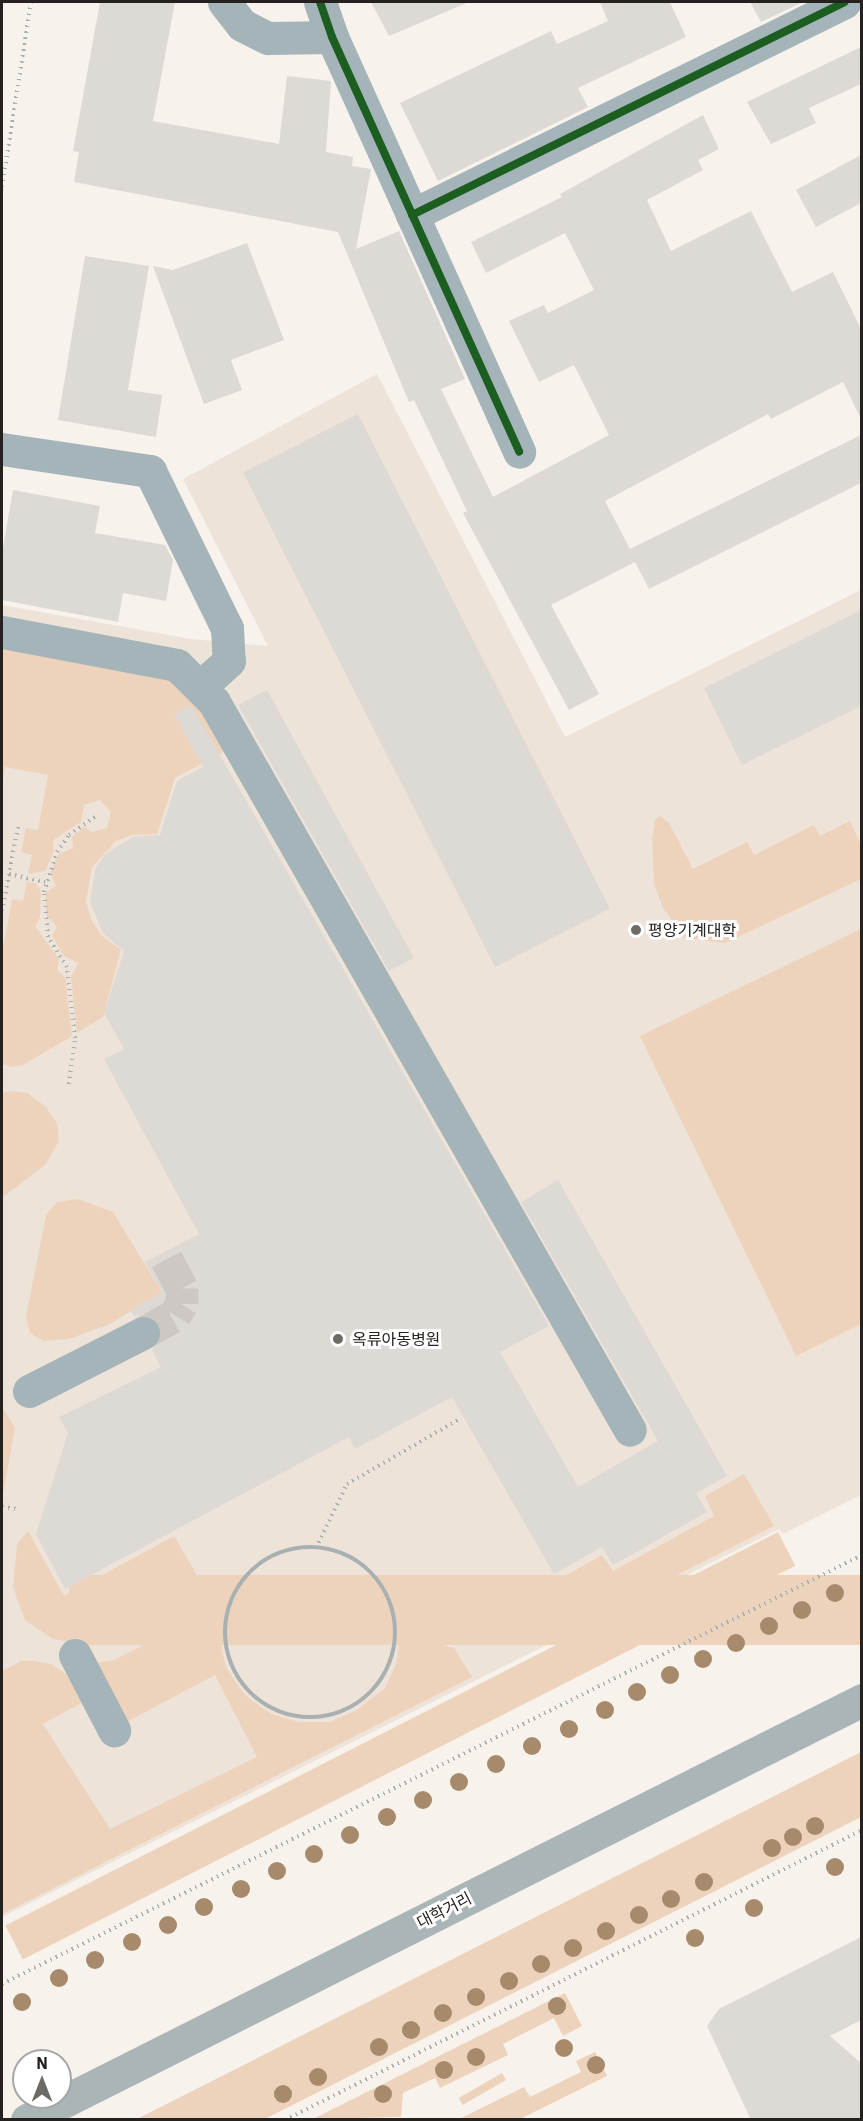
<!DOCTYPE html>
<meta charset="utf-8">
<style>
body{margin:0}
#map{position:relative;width:863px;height:2121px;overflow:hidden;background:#f7f2ec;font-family:"IBM Plex Sans","Noto Sans KR",sans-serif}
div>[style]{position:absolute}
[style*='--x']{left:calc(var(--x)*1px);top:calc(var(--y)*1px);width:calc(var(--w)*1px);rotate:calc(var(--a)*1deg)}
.built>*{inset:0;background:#eee3d8}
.green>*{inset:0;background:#eed3bc;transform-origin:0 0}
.building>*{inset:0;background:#ddd9d5;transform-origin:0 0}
.minor-tunnel>*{height:33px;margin-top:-16.5px;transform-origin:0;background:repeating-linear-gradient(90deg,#cdc8c3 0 33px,transparent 0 49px)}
.path>*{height:4px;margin-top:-2px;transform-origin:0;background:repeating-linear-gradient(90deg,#a8b0b1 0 1.5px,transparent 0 6px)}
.path>.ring{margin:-2px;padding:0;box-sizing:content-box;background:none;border:4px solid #a8b0b1;border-radius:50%}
.minor>*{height:33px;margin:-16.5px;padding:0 16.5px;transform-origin:16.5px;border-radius:16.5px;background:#a5b4b9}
.major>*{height:33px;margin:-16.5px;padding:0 16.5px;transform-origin:16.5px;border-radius:16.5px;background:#a9b5b7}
.cycleway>*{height:8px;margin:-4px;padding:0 4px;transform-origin:4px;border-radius:4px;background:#1b5e20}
.trees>*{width:18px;height:18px;margin:-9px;border-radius:50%;background:#a68a6b}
.dots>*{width:16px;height:16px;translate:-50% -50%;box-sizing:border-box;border:3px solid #fff;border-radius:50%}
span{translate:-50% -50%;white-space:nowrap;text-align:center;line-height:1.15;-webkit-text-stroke:6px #fff;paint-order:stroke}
.poi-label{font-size:16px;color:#25211e}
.left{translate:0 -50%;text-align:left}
.street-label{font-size:16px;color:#25211e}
.frame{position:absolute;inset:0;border:3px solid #25211e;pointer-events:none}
.north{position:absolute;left:12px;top:2049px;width:60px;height:60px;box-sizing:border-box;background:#fff;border:2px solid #a8a6a5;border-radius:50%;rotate:0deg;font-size:16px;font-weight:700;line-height:24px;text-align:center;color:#25211e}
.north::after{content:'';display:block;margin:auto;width:21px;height:27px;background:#6e6a66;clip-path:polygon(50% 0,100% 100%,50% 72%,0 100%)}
</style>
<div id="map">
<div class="built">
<div style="clip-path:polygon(377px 374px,565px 737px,861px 590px,861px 1495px,783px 1534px,779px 1529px,2px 1917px,2px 605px,191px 639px,268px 646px,183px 479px)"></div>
</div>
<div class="green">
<div style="clip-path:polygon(2px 647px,166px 678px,189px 689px,225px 751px,175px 778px,157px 834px,132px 835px,116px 841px,92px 867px,86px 902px,91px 919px,101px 935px,121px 950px,103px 1017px,77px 1033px,71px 977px,78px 963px,64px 956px,52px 936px,57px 927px,46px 915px,46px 892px,56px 886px,50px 872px,59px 854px,73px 848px,72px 837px,84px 827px,92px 832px,107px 828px,111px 812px,100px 800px,84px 805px,81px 822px,53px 840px,54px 851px,45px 871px,28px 874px,32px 855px,21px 852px,26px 828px,38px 830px,48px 775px,5px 767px,2px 786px)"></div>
<div style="clip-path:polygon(660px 816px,669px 823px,693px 869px,747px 842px,754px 855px,814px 825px,820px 836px,850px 821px,861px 845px,861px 879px,725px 943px,685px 938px,663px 908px,654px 884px,652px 839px,655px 819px)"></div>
<div style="clip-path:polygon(27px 882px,35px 883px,41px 891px,40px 917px,35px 926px,59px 959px,57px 970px,65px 977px,72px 1036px,23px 1065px,11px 1067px,2px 1063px,2px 953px,12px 899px,23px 901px)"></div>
<div style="clip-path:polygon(861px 929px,861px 1324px,796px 1356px,640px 1036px)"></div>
<div style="clip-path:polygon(13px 1091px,27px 1093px,45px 1106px,57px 1123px,59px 1141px,46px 1164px,2px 1198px,2px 1093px)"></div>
<div style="clip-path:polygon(78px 1199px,113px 1212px,162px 1292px,110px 1324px,69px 1339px,44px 1341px,30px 1333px,26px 1317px,46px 1215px,57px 1202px)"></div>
<div style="clip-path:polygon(2px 1406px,15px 1428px,2px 1500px)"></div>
<div style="clip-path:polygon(744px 1474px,774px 1526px,564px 1632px,544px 1588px,602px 1555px,613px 1571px,714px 1516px,705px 1496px)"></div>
<div style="clip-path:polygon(28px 1531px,64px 1596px,174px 1536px,204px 1587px,113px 1638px,76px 1643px,53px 1639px,25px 1620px,13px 1587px,17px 1544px)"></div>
<div style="left:778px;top:1532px;width:38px;height:867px;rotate:63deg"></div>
<div style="left:861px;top:1575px;width:70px;height:792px;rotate:90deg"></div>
<div style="clip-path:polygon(200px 1617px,216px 1625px,226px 1667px,245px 1695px,271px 1714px,299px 1722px,330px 1722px,357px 1710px,385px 1688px,396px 1664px,401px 1635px,454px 1648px,472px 1677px,2px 1914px,2px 1671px,21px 1661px,34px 1661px,51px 1664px,65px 1673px,83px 1702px,43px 1724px,110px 1829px,257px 1757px,215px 1675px,117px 1727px,86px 1664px,114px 1660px)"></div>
<div style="clip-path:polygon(861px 1752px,861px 1817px,265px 2119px,137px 2119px)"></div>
<div style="clip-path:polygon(565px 1993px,582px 2026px,563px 2036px,554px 2018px,503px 2044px,508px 2055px,440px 2088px,435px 2078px,403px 2093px,401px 2117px,313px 2119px)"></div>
<div style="clip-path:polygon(595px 2052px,607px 2076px,520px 2119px,459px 2119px,524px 2087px,530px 2097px,581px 2072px,576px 2061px)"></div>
<div style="left:502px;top:2073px;width:8px;height:50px;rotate:60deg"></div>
</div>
<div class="building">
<div style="clip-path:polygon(100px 2px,175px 2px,153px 121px,279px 144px,287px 76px,331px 81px,326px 152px,353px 157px,352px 166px,371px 169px,356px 249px,399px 231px,465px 379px,441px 389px,493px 497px,609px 435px,574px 365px,539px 382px,509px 321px,544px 305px,548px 313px,594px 290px,565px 233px,486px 273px,471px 242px,562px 197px,560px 194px,703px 115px,719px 149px,698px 160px,703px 170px,647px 200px,671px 251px,751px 211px,792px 292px,833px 272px,861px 329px,861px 419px,843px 382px,771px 419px,768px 414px,605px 501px,630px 549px,861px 435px,861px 483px,649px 589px,635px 562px,551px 605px,599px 694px,569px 710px,463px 513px,467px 511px,414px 400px,409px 402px,338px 232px,74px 182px,79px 152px,73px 151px)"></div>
<div style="clip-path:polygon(371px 2px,469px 2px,389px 36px)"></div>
<div style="clip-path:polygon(600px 2px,670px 2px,686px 37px,578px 88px,588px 107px,438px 181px,400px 103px,551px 31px,557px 44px,608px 21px)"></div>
<div style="clip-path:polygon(750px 2px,803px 2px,761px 22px)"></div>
<div style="clip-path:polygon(861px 47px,861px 84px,809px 108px,816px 123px,771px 144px,747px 102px)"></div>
<div style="clip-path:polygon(861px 155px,861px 203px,816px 227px,796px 190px)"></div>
<div style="clip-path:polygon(247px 243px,284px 340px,231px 360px,242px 390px,204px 404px,153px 266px,173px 270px)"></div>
<div style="clip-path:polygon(85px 256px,149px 266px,128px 390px,162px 395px,156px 437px,58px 420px)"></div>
<div style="left:358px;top:414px;width:555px;height:129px;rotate:63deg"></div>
<div style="clip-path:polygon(13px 490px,100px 506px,95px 533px,165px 545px,173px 560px,166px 601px,123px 593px,118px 622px,2px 600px,2px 553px)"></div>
<div style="clip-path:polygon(861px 610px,861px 706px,742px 765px,704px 688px)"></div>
<div style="clip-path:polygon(267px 690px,414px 958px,389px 971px,238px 705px)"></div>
<div style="clip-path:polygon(191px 705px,549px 1326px,500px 1352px,578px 1487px,658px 1441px,521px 1202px,558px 1180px,727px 1476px,696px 1493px,707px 1512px,613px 1565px,602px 1547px,554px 1574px,452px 1397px,355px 1449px,349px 1437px,65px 1589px,36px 1534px,68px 1433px,59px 1417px,161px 1367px,152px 1350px,162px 1335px,159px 1324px,145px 1314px,134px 1317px,131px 1311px,162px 1292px,145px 1262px,199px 1234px,104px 1059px,124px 1049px,104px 1013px,124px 951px,103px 933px,90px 902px,95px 870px,104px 855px,133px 837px,160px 835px,177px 781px,203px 767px,174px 714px)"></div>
<div style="clip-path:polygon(861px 1937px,861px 2020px,830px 2036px,861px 2063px,861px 2120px,751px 2120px,707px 2026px,719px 2009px)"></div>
</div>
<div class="minor-tunnel">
<div style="--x:143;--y:1333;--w:37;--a:-29"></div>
<div style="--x:175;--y:1315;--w:13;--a:-58"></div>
<div style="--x:182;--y:1304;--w:16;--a:-90"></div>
<div style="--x:182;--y:1288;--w:40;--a:-118"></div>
</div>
<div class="path">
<div style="--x:2;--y:187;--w:187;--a:-81.1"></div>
<div style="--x:9;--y:874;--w:37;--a:13"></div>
<div style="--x:2;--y:911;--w:86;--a:-79.3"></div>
<div style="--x:69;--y:1084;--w:46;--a:-82.6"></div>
<div style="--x:75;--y:1038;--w:71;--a:-96.4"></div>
<div style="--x:67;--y:967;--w:36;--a:-122"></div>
<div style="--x:48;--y:937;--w:45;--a:-95.1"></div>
<div style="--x:44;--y:892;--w:42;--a:-72"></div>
<div style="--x:57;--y:852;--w:21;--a:-55"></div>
<div style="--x:69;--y:835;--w:33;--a:-35"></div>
<div style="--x:2;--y:1507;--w:15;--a:8"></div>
<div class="ring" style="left:225px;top:1547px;width:166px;height:166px"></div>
<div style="--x:316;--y:1548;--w:71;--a:-64.2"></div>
<div style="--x:347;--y:1484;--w:128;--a:-30"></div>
<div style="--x:2;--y:1984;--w:961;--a:-26.51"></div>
<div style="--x:285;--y:2120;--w:646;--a:-26.68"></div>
</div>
<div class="minor">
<div style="--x:224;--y:2;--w:29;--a:52"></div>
<div style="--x:242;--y:25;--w:29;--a:27"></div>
<div style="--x:268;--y:38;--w:64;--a:-0.9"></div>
<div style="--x:320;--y:2;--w:37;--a:71"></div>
<div style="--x:332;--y:37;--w:455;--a:65.7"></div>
<div style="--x:412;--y:215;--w:482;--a:-26.2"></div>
<div style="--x:2;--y:449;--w:150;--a:8.5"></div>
<div style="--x:150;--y:471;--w:175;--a:63.9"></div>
<div style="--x:227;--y:628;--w:33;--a:87"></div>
<div style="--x:229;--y:661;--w:39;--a:138"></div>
<div style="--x:2;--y:632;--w:178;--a:10.7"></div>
<div style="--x:177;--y:665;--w:52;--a:45"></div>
<div style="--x:214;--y:702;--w:838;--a:60.26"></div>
<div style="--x:29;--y:1391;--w:128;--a:-27"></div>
<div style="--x:75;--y:1655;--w:85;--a:62.5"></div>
</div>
<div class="major">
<div style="--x:27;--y:2120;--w:935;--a:-26.7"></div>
</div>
<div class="cycleway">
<div style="--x:320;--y:2;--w:37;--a:71"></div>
<div style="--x:332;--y:37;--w:455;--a:65.7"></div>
<div style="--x:412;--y:215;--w:482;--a:-26.2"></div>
</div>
<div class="trees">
<div style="left:835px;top:1593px"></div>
<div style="left:802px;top:1610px"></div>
<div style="left:769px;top:1626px"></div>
<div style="left:736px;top:1643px"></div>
<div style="left:703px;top:1659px"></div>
<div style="left:670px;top:1675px"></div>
<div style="left:637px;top:1692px"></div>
<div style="left:605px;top:1710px"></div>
<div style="left:569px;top:1729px"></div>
<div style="left:532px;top:1746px"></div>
<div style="left:496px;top:1764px"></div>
<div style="left:459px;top:1782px"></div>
<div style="left:423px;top:1800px"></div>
<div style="left:387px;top:1817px"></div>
<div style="left:815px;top:1826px"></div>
<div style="left:350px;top:1835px"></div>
<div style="left:793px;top:1837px"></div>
<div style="left:772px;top:1848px"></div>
<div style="left:314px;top:1854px"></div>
<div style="left:835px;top:1867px"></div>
<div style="left:277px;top:1871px"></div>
<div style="left:704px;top:1882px"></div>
<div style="left:241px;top:1889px"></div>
<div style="left:671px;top:1899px"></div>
<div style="left:204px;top:1907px"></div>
<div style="left:754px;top:1908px"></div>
<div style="left:639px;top:1915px"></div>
<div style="left:168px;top:1925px"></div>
<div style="left:606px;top:1931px"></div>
<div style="left:695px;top:1938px"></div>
<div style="left:132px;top:1942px"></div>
<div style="left:573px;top:1948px"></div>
<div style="left:95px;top:1960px"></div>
<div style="left:541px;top:1964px"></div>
<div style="left:59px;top:1978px"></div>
<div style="left:509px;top:1981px"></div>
<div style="left:476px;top:1997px"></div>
<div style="left:22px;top:2002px"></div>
<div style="left:557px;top:2006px"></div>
<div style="left:443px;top:2013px"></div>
<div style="left:411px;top:2030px"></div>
<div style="left:379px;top:2047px"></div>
<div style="left:564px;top:2048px"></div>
<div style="left:476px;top:2057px"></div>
<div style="left:596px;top:2065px"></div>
<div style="left:444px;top:2070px"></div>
<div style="left:318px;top:2077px"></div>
<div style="left:283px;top:2094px"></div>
<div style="left:383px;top:2094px"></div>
</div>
<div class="dots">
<div style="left:636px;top:930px;background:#6e6a66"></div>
<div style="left:338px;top:1339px;background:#6e6a66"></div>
</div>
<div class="poi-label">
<span class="left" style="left:648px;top:930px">평양기계대학</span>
<span class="left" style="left:352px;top:1339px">옥류아동병원</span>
</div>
<div class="street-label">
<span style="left:444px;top:1910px;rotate:-27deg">대학거리</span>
</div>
<div class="frame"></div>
<div class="north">N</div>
</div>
